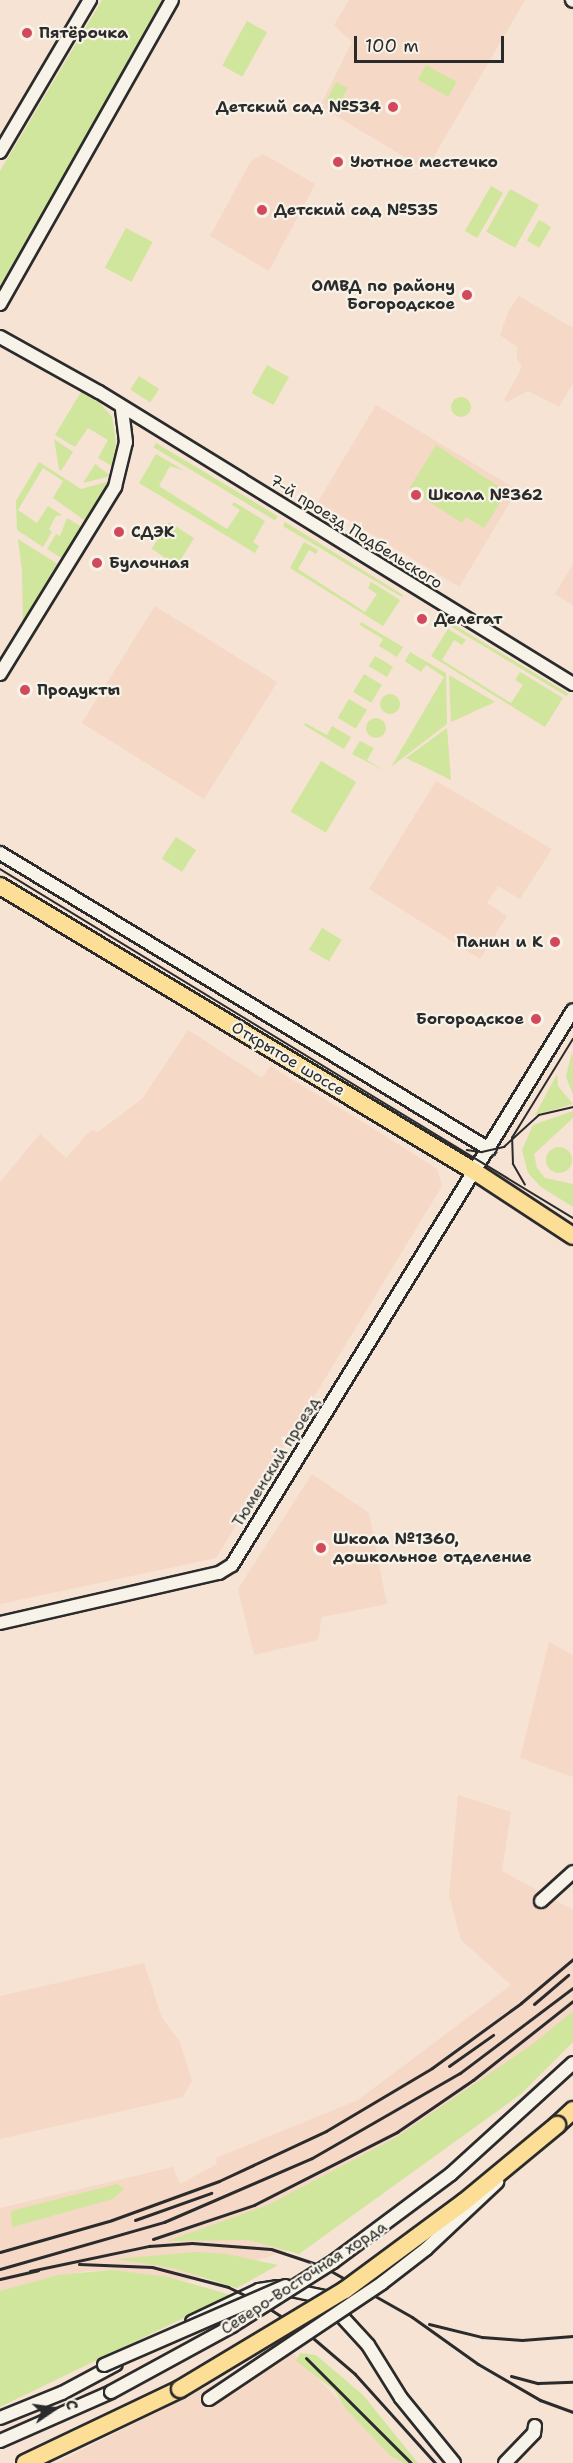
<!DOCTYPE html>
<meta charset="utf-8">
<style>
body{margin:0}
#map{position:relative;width:573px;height:2463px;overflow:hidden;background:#f6e3d4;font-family:"Shantell Sans",sans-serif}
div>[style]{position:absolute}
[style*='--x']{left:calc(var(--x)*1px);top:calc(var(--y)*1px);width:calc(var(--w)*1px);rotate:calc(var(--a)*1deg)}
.built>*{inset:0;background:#f5d8c6;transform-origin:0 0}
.green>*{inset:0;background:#cfe69c;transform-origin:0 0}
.round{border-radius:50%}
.roads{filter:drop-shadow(2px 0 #2b2b2b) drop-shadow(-2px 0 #2b2b2b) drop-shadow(0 2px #2b2b2b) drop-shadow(0 -2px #2b2b2b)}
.minor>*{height:12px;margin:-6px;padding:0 6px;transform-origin:6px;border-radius:6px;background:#f7f3e8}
.major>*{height:16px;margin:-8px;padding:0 8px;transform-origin:8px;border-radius:8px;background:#fdde96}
.tram>*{height:1.5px;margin:-0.75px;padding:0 0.75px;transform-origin:0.75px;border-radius:0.75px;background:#2b2b2b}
.rail>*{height:3px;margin:-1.5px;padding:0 1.5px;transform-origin:1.5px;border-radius:1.5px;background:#2b2b2b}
.bridges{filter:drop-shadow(2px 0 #2b2b2b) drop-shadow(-2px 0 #2b2b2b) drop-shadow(0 2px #2b2b2b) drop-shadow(0 -2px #2b2b2b)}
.minor-bridge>*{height:12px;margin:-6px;padding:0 6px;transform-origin:6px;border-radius:6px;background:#f7f3e8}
.major-bridge>*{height:16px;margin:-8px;padding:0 8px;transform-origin:8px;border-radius:8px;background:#fdde96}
.dots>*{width:16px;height:16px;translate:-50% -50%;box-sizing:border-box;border:3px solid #f7f3e8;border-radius:50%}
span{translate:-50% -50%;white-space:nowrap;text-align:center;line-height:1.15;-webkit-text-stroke:4.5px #f7f3e8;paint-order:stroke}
.poi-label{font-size:16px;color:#2b2b2b;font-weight:700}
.left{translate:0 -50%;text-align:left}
.right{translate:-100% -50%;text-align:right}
.street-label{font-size:16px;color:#2b2b2b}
.north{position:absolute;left:24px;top:2379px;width:60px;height:60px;-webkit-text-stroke:4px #f7f3e8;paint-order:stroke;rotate:77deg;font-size:16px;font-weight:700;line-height:24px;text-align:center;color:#2b2b2b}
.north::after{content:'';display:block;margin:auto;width:21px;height:27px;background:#2b2b2b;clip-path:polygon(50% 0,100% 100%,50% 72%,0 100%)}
.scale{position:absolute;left:354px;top:36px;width:150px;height:27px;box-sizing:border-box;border:3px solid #2b2b2b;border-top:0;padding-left:8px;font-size:18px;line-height:21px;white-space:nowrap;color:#2b2b2b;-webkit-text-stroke:4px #f7f3e8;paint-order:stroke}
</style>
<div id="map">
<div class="built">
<div style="clip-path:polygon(349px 0,525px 0,426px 170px,320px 106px,352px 42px,334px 25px)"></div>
<div style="clip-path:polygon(263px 154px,315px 184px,269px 271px,210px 236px,251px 161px)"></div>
<div style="clip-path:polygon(519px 296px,573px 328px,573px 383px,559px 407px,528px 391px,507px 402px,504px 400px,522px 367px,517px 359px,517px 347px,500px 335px,508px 312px)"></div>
<div style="left:376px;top:405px;width:165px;height:113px;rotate:31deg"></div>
<div style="clip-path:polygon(573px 564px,573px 605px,555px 594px)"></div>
<div style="left:155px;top:606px;width:144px;height:138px;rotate:32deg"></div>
<div style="clip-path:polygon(436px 781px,552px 849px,520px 899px,498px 886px,487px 903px,507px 916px,480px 959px,369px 889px)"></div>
<div style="clip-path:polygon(188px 1030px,262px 1078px,270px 1066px,371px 1127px,437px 1169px,442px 1186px,216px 1558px,0 1604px,0 1182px,40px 1134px,66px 1158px,91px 1130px,98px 1132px,142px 1099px)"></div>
<div style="clip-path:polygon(312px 1474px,369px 1513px,387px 1604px,322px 1617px,318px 1640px,254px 1655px,238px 1589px)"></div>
<div style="clip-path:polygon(549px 1642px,573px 1655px,573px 1777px,520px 1758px)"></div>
<div style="clip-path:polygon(458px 1795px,511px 1812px,502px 1871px,573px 1910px,573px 2024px,297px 2248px,187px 2281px,112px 2270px,86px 2271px,0 2291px,0 2208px,173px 2167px,180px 2184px,217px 2164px,216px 2158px,358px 2100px,511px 1985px,461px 1940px,458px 1930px,449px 1895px)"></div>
<div style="clip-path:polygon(144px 1963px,162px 2018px,180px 2042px,192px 2081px,183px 2097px,0 2139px,0 1996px)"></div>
<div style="clip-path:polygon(287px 2347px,401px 2463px,56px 2463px,205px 2388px)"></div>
</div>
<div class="green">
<div style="clip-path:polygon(102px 0,162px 0,0 289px,0 171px)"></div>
<div style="left:247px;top:21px;width:23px;height:51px;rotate:29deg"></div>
<div style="left:426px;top:65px;width:35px;height:17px;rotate:29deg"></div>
<div style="left:336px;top:82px;width:13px;height:23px;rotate:27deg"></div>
<div style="left:491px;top:186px;width:14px;height:52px;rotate:30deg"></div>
<div style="left:510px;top:189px;width:33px;height:49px;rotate:29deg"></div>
<div style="left:539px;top:220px;width:14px;height:24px;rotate:30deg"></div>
<div style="left:126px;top:228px;width:30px;height:45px;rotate:28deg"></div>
<div style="left:267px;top:365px;width:25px;height:32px;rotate:29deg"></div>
<div style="left:139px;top:376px;width:24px;height:16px;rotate:33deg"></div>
<div style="clip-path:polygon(81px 392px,100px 403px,112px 417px,116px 442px,112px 466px,98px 458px,108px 440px,88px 428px,75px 447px,55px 435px)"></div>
<div class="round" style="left:451px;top:397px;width:20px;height:20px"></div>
<div style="clip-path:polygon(54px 439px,73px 452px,61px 471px,59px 469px)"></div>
<div style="left:156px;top:443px;width:142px;height:5px;rotate:31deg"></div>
<div style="clip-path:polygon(436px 445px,507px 492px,484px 528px,466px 517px,462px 523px,409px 489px)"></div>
<div style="clip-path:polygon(156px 454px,185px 471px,170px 466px,159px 486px,227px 529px,240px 510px,232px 505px,234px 502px,265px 521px,253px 542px,259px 546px,255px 553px,139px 483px)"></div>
<div style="clip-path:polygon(39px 462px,81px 489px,110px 481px,87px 522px,53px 498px,63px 481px,43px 468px,18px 510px,37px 523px,48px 506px,62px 515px,56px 516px,49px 529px,52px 532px,43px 547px,17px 530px,16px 501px)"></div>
<div style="clip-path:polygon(95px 464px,111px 476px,83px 483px)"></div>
<div style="clip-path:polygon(67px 518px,82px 527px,63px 559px,47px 549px,56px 534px,60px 536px)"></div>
<div style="left:169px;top:522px;width:30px;height:32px;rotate:33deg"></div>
<div style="clip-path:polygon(285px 522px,403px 595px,402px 597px,283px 526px)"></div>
<div style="clip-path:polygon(18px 539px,59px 565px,23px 626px,22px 571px)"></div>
<div style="clip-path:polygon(304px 542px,318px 550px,316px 554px,309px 550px,298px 569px,365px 612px,377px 594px,368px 588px,371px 582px,400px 600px,383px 626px,290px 568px)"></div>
<div style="clip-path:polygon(361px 622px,403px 647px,397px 657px,379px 646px,383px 639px,360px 625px)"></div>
<div style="left:451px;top:623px;width:137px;height:3px;rotate:31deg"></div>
<div style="clip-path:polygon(448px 629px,466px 640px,462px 645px,454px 640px,442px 660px,511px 703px,523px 685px,515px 680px,520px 672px,563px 698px,545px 727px,431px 656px)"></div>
<div style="clip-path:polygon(410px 652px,446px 673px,447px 724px,391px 767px,444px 677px,426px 665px,421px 672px,405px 661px)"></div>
<div style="left:375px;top:656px;width:21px;height:12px;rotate:31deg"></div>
<div style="left:364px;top:674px;width:21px;height:21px;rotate:31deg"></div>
<div style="clip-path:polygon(449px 675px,495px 702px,451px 722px)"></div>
<div class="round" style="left:380px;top:694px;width:20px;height:20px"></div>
<div style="left:349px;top:699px;width:21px;height:22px;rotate:31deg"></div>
<div class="round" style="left:366px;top:718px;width:20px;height:20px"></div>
<div style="clip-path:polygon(305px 723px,327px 735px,332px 726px,351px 737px,344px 749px,304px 725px)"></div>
<div style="clip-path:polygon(447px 728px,451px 780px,406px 758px)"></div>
<div style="clip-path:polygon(360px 741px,374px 748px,367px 760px,385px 771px,352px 754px)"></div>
<div style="left:321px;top:761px;width:41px;height:59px;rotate:31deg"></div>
<div style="left:176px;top:837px;width:24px;height:26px;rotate:33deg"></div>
<div style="left:322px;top:928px;width:23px;height:25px;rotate:31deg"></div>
<div style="clip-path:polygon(572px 1051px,573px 1059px,573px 1095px,566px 1077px)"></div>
<div style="clip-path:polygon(557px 1074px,558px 1086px,573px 1104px,535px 1115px)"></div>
<div style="clip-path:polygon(573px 1111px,573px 1118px,534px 1154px,537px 1168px,545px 1178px,573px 1184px,573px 1207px,541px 1187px,528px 1173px,522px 1150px,533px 1125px)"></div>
<div class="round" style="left:546px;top:1147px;width:26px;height:26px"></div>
<div style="clip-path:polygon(573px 2011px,573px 2042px,521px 2094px,299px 2254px,249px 2240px,167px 2241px,268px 2205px,397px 2137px,533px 2044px)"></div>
<div style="clip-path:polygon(117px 2184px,124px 2189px,113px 2199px,12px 2227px,11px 2211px)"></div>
<div style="clip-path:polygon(196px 2252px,226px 2254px,278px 2265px,237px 2288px,173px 2268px,116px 2259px)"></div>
<div style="clip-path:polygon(112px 2270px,168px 2277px,231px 2295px,0 2407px,0 2291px,59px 2275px)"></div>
<div style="clip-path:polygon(300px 2353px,316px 2355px,363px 2395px,418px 2463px,403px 2463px,390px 2455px,346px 2409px,334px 2390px,296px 2361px)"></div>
</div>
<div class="roads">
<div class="minor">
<div style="--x:572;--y:0;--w:1;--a:45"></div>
<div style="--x:0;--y:152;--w:177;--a:-59.4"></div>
<div style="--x:0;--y:304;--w:349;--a:-60.5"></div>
<div style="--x:0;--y:337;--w:113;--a:29.1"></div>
<div style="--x:99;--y:392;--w:557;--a:31.63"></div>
<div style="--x:0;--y:674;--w:220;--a:-58.4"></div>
<div style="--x:115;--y:487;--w:46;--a:-76.3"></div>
<div style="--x:126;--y:442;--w:35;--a:-97"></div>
<div style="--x:0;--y:853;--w:572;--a:31.19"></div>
<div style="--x:0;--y:1623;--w:225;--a:-12.9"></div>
<div style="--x:219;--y:1573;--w:15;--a:-32"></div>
<div style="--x:232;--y:1565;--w:651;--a:-58.43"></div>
<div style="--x:541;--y:1901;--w:43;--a:-42.2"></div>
<div style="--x:192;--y:2322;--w:74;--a:-25.5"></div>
<div style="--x:259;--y:2290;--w:18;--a:-9"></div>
<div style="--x:277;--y:2287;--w:48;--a:12"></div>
<div style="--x:324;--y:2297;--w:65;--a:47.5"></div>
<div style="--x:368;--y:2345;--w:62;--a:58.1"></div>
<div style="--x:401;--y:2398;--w:84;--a:50.8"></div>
<div style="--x:0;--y:2418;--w:67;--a:-22"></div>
<div style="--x:62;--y:2393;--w:61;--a:-28.2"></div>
<div style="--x:0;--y:2441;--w:121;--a:-23.8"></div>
<div style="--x:505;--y:2463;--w:42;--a:-46"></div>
<div style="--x:534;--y:2433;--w:7;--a:-82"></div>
</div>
<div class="major">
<div style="--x:0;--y:886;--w:553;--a:31.02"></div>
<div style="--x:474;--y:1171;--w:118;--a:33.3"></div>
<div style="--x:557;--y:2125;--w:22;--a:-43"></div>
<div style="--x:25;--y:2463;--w:172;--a:-25.5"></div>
</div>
</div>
<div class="tram">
<div style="--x:0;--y:869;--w:671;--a:31.34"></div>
<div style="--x:467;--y:1150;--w:15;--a:8"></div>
<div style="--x:482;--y:1152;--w:23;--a:-13"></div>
<div style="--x:504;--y:1147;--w:47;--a:-42.4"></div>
<div style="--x:539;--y:1115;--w:35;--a:-13"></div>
<div style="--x:525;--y:1185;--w:24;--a:-120"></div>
<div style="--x:513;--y:1164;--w:26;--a:-92"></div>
<div style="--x:512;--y:1138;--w:116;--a:-58.4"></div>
</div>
<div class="rail">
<div style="--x:534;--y:2004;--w:45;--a:-40.5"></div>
<div style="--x:449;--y:2066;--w:54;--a:-35.2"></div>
<div style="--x:135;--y:2220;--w:81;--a:-19.6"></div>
<div style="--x:153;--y:2239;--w:107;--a:-18.6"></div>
<div style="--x:254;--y:2205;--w:161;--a:-27"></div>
<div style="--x:397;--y:2132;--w:92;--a:-34.4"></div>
<div style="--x:473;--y:2080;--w:127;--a:-38.3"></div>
<div style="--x:0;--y:2252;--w:116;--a:-15.9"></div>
<div style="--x:112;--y:2220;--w:114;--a:-20"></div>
<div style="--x:219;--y:2181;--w:118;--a:-25"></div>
<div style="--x:326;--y:2131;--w:123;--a:-30.7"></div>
<div style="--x:432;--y:2068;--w:110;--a:-36.1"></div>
<div style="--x:521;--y:2003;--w:68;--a:-40.2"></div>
<div style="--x:79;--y:2264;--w:73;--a:2.4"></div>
<div style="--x:152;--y:2267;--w:79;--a:14.7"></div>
<div style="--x:228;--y:2287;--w:34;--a:26"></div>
<div style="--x:259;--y:2302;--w:57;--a:32.9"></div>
<div style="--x:307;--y:2333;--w:63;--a:40.5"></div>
<div style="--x:355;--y:2374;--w:120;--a:48"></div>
<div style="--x:0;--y:2269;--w:171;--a:-16"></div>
<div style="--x:164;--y:2222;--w:161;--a:-23.4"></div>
<div style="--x:312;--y:2158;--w:171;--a:-29.9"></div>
<div style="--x:460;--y:2073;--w:141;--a:-37"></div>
<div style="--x:30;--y:2271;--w:122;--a:-11.9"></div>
<div style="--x:149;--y:2246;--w:43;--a:-4"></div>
<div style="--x:192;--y:2243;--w:79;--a:4.3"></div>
<div style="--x:271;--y:2249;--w:54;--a:18.4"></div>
<div style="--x:322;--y:2266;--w:103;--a:29.5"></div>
<div style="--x:412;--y:2317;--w:81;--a:35.5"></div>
<div style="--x:478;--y:2364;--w:72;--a:30.1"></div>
<div style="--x:540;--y:2400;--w:35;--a:20"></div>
<div style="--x:0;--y:2279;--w:39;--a:-13"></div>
<div style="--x:429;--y:2324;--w:55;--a:13.8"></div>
<div style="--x:482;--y:2337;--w:40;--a:4.3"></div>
<div style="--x:522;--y:2340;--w:51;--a:-4.5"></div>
<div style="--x:306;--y:2358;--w:148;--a:45"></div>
<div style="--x:511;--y:2376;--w:28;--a:15"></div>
<div style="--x:538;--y:2383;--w:35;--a:-2"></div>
</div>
<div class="bridges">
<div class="minor-bridge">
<div style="--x:104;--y:2365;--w:198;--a:-23.5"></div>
<div style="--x:111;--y:2392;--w:138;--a:-28.6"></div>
<div style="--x:232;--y:2326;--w:120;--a:-32.4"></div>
<div style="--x:333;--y:2262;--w:147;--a:-36.7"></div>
<div style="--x:451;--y:2174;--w:165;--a:-42.3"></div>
<div style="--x:209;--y:2399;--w:208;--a:-33.8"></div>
<div style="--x:382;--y:2283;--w:56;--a:-37.7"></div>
<div style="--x:426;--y:2249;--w:98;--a:-43.3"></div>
</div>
<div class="major-bridge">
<div style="--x:180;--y:2389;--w:192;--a:-31"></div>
<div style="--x:345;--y:2290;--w:148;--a:-36.5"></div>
<div style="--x:464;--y:2202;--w:121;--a:-39.6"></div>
</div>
</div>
<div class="dots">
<div style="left:27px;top:33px;background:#d1495b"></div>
<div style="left:393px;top:107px;background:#d1495b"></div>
<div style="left:338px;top:162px;background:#d1495b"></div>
<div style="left:262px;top:210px;background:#d1495b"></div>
<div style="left:467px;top:295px;background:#d1495b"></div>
<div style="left:416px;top:495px;background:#d1495b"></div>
<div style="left:119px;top:532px;background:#d1495b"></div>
<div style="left:97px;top:563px;background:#d1495b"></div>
<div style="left:422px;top:619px;background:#d1495b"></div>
<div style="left:25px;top:690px;background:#d1495b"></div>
<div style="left:555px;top:942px;background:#d1495b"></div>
<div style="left:536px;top:1019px;background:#d1495b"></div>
<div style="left:321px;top:1548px;background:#d1495b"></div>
</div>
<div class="poi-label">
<span class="left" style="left:39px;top:33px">Пятёрочка</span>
<span class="right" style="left:381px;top:107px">Детский сад №534</span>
<span class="left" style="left:350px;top:162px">Уютное местечко</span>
<span class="left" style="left:274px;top:210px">Детский сад №535</span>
<span class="right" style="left:455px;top:295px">ОМВД по району<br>Богородское</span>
<span class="left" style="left:428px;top:495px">Школа №362</span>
<span class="left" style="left:131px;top:532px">СДЭК</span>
<span class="left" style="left:109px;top:563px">Булочная</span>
<span class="left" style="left:434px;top:619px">Делегат</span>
<span class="left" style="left:37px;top:690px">Продукты</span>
<span class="right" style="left:543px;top:942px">Панин и К</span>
<span class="right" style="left:524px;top:1019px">Богородское</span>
<span class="left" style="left:333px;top:1548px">Школа №1360,<br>дошкольное отделение</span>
</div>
<div class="street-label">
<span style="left:356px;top:532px;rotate:32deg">7-й проезд Подбельского</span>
<span style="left:288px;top:1059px;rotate:31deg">Открытое шоссе</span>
<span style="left:276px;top:1462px;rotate:-58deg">Тюменский проезд</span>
<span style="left:304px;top:2278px;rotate:-33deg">Северо-Восточная хорда</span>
</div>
<div class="north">С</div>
<div class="scale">100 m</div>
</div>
